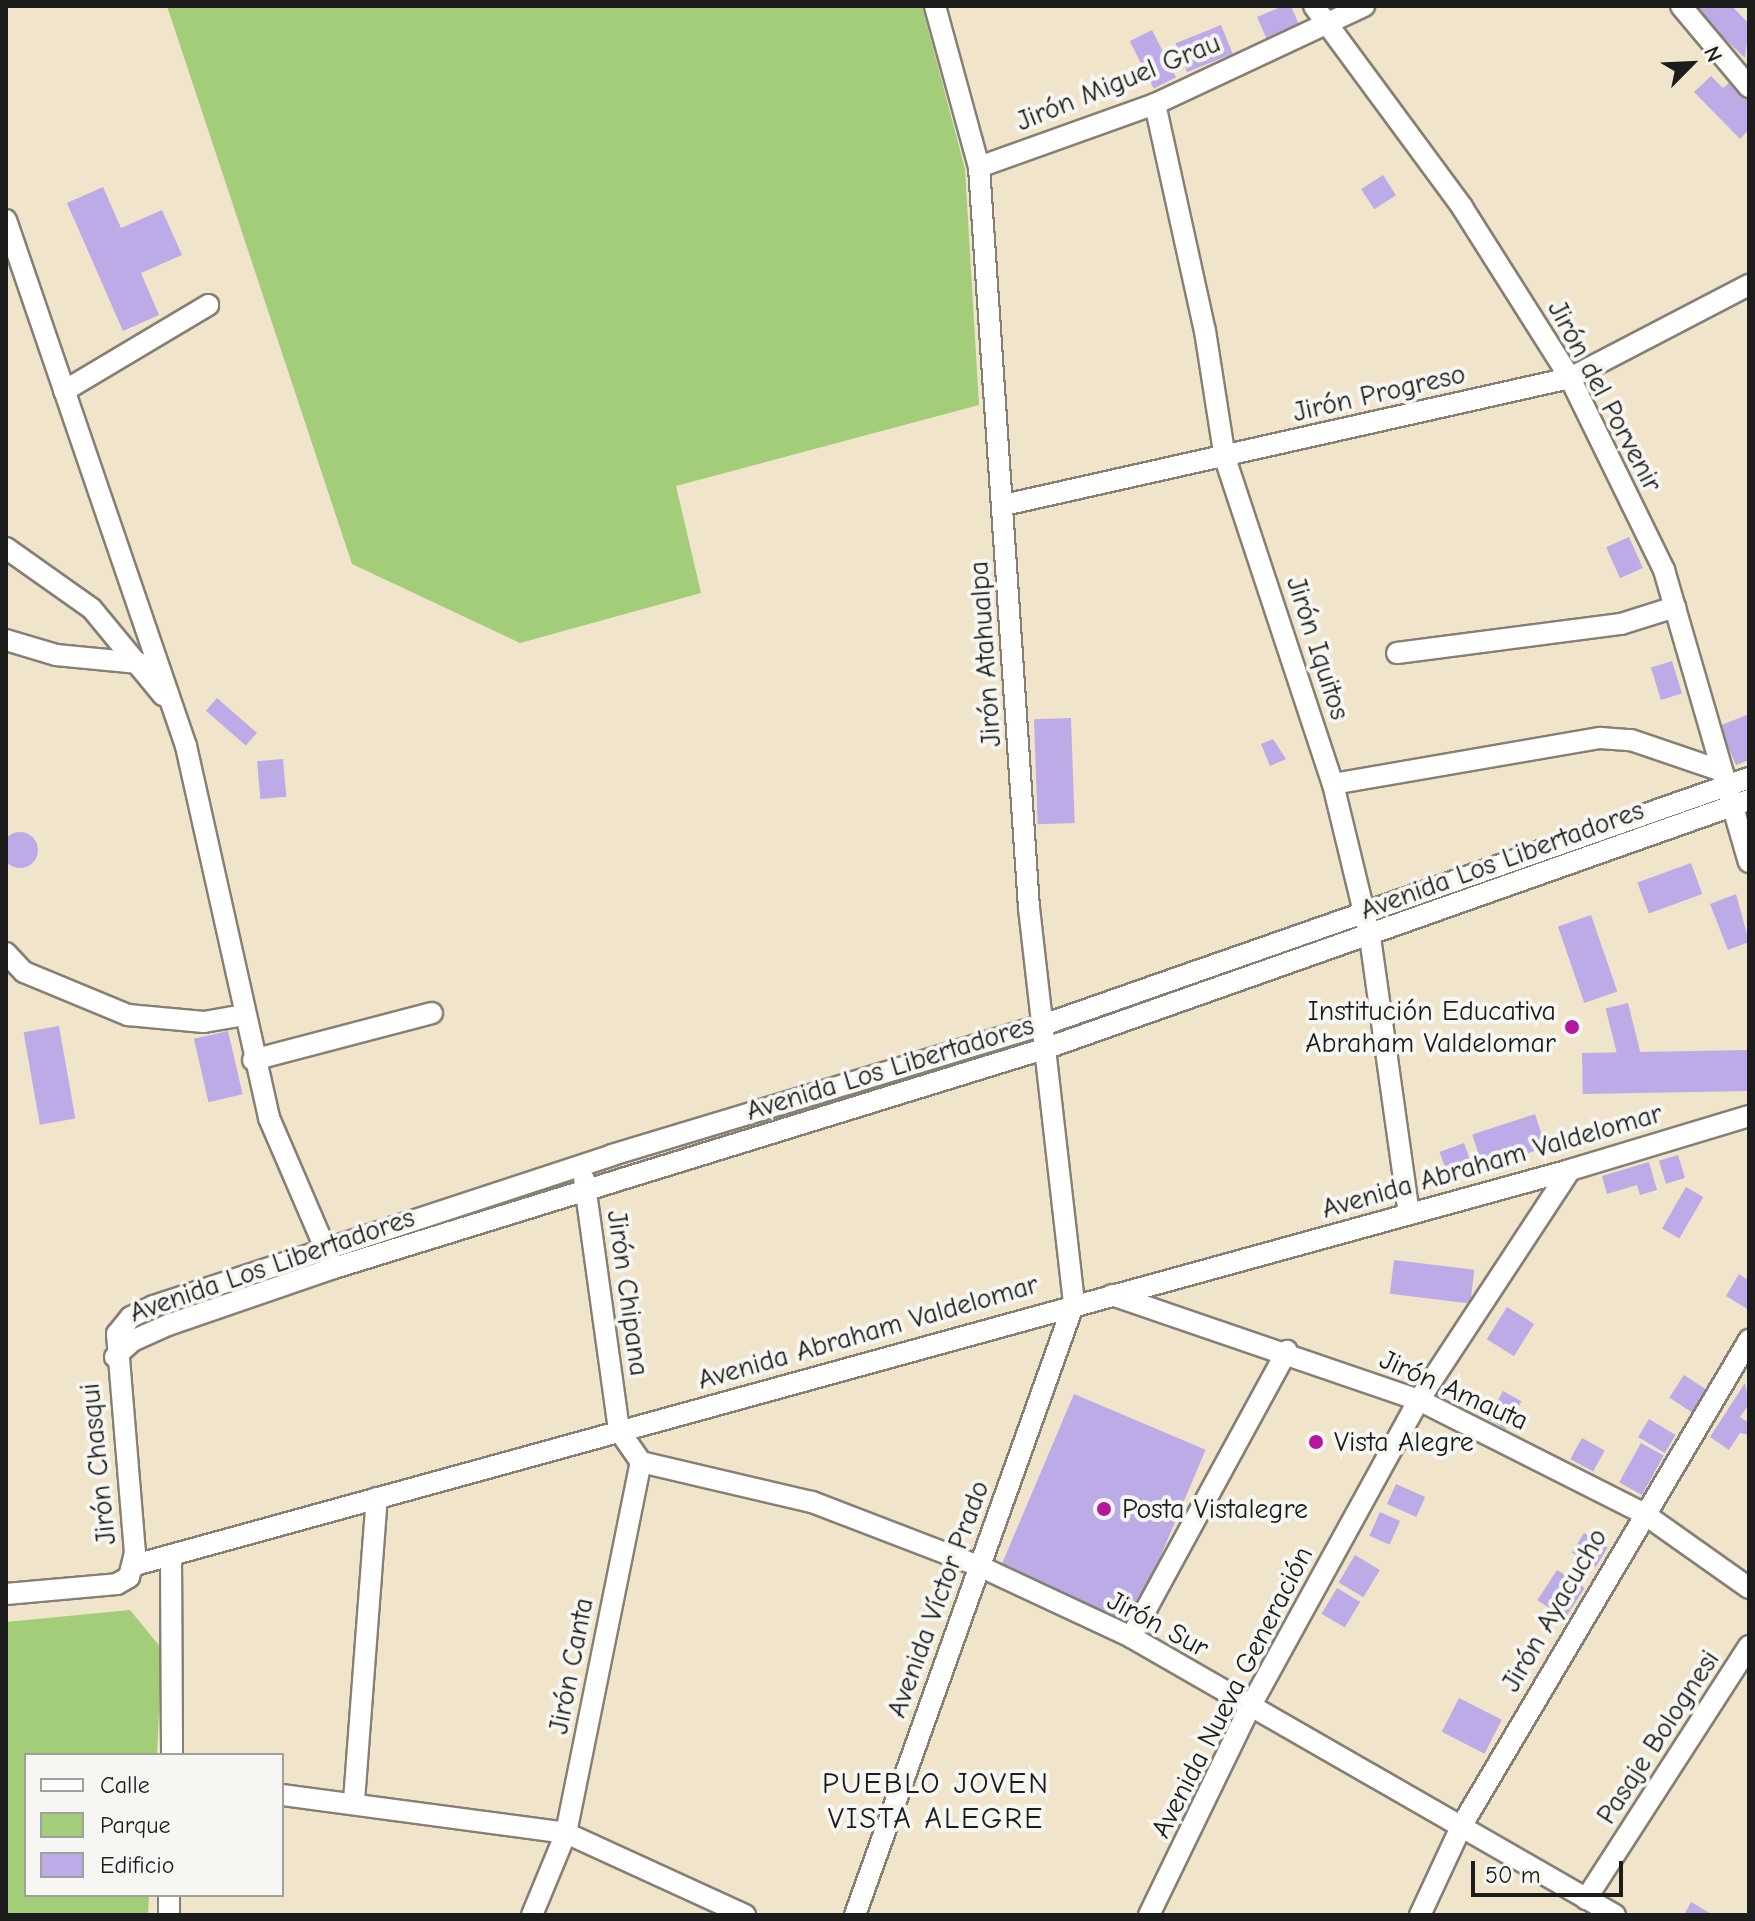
<!DOCTYPE html>
<meta charset="utf-8">
<style>
body{margin:0}
#map{position:relative;width:1755px;height:1921px;overflow:hidden;background:#f0e4cb;font-family:"Comic Neue",sans-serif}
div>[style]{position:absolute}
[style*='--x']{left:calc(var(--x)*1px);top:calc(var(--y)*1px);width:calc(var(--w)*1px);rotate:calc(var(--a)*1deg)}
.green>*{inset:0;background:#a4cd79}
.building>*{inset:0;background:#bdabe8;transform-origin:0 0}
.round{border-radius:50%}
.roads{filter:drop-shadow(2px 0 #868074) drop-shadow(-2px 0 #868074) drop-shadow(0 2px #868074) drop-shadow(0 -2px #868074)}
.minor>*{height:20px;margin:-10px;padding:0 10px;transform-origin:10px;border-radius:10px;background:#fff}
.dots>*{width:22px;height:22px;translate:-50% -50%;box-sizing:border-box;border:4px solid #f6f6f2;border-radius:50%}
span{translate:-50% -50%;white-space:nowrap;text-align:center;line-height:1.15;-webkit-text-stroke:8px #f6f6f2;paint-order:stroke}
.street-label{font-size:28px;color:#1c1c1c}
.poi-label{font-size:28px;color:#1c1c1c}
.right{translate:-100% -50%;text-align:right}
.left{translate:0 -50%;text-align:left}
.neighbourhood-label{font-size:30px;color:#1c1c1c;letter-spacing:2px}
.frame{position:absolute;inset:0;border:8px solid #1c1c1c;pointer-events:none}
.legend{position:absolute;left:24px;top:1753px;width:260px;height:144px;box-sizing:border-box;background:#f6f6f2;border:2px solid #9f9f9c;margin:0;padding:10px 14px;list-style:none;font-size:24px;color:#1c1c1c}
.legend li{display:flex;align-items:center;gap:16px;height:40px}
.legend b{width:40px;border:2px solid #9f9f9c}
.north{position:absolute;left:1651px;top:24px;width:80px;height:80px;-webkit-text-stroke:6px #f6f6f2;paint-order:stroke;rotate:66deg;font-size:22px;font-weight:700;line-height:32px;text-align:center;color:#1c1c1c}
.north::after{content:'';display:block;margin:auto;width:28px;height:36px;background:#1c1c1c;clip-path:polygon(50% 0,100% 100%,50% 72%,0 100%)}
.scale{position:absolute;left:1471px;top:1861px;width:152px;height:36px;box-sizing:border-box;border:4px solid #1c1c1c;border-top:0;padding-left:10px;font-size:24px;line-height:28px;white-space:nowrap;color:#1c1c1c;-webkit-text-stroke:6px #f6f6f2;paint-order:stroke}
</style>
<div id="map">
<div class="green">
<div style="clip-path:polygon(167px 6px,922px 6px,965px 169px,979px 405px,676px 486px,701px 593px,520px 643px,352px 564px)"></div>
<div style="clip-path:polygon(130px 1610px,162px 1649px,157px 1755px,26px 1755px,26px 1895px,149px 1895px,148px 1915px,6px 1915px,6px 1622px)"></div>
</div>
<div class="building">
<div style="clip-path:polygon(1283px 6px,1291px 6px,1300px 27px,1268px 42px,1257px 17px)"></div>
<div style="clip-path:polygon(1701px 6px,1732px 6px,1749px 24px,1745px 58px,1695px 11px)"></div>
<div style="left:1221px;top:25px;width:31px;height:49px;rotate:68deg"></div>
<div style="left:1152px;top:30px;width:53px;height:25px;rotate:63deg"></div>
<div style="clip-path:polygon(1711px 76px,1723px 88px,1733px 79px,1749px 95px,1749px 129px,1740px 139px,1694px 92px)"></div>
<div style="left:1383px;top:175px;width:24px;height:26px;rotate:57deg"></div>
<div style="clip-path:polygon(103px 187px,121px 228px,162px 210px,182px 255px,141px 273px,159px 315px,123px 331px,67px 203px)"></div>
<div style="left:1629px;top:537px;width:34px;height:25px;rotate:66deg"></div>
<div style="left:1672px;top:661px;width:34px;height:22px;rotate:73deg"></div>
<div style="left:217px;top:698px;width:53px;height:17px;rotate:41deg"></div>
<div style="clip-path:polygon(1749px 714px,1749px 760px,1736px 765px,1719px 726px)"></div>
<div style="left:1071px;top:718px;width:105px;height:37px;rotate:88deg"></div>
<div style="clip-path:polygon(1273px 739px,1286px 759px,1270px 766px,1261px 744px)"></div>
<div style="left:283px;top:759px;width:38px;height:26px;rotate:85deg"></div>
<div class="round" style="left:2px;top:832px;width:36px;height:36px"></div>
<div style="left:1691px;top:863px;width:33px;height:57px;rotate:70deg"></div>
<div style="clip-path:polygon(1736px 894px,1749px 942px,1728px 950px,1710px 904px)"></div>
<div style="left:1591px;top:915px;width:81px;height:35px;rotate:71deg"></div>
<div style="left:1628px;top:1003px;width:72px;height:23px;rotate:76deg"></div>
<div style="left:59px;top:1026px;width:94px;height:36px;rotate:80deg"></div>
<div style="left:228px;top:1031px;width:65px;height:35px;rotate:77deg"></div>
<div style="left:1748px;top:1050px;width:41px;height:166px;rotate:89deg"></div>
<div style="left:1535px;top:1114px;width:35px;height:66px;rotate:72deg"></div>
<div style="left:1464px;top:1143px;width:23px;height:26px;rotate:70deg"></div>
<div style="left:1678px;top:1155px;width:24px;height:20px;rotate:73deg"></div>
<div style="clip-path:polygon(1649px 1162px,1657px 1190px,1640px 1195px,1637px 1185px,1607px 1194px,1602px 1176px)"></div>
<div style="left:1686px;top:1187px;width:20px;height:48px;rotate:30deg"></div>
<div style="left:1394px;top:1260px;width:81px;height:34px;rotate:7deg"></div>
<div style="clip-path:polygon(1739px 1274px,1746px 1279px,1749px 1274px,1749px 1310px,1726px 1296px)"></div>
<div style="left:1507px;top:1307px;width:32px;height:38px;rotate:32deg"></div>
<div style="left:1684px;top:1375px;width:27px;height:27px;rotate:33deg"></div>
<div style="clip-path:polygon(1745px 1383px,1749px 1404px,1740px 1417px,1749px 1423px,1749px 1435px,1740px 1433px,1729px 1450px,1710px 1437px)"></div>
<div style="left:1503px;top:1391px;width:21px;height:32px;rotate:29deg"></div>
<div style="left:1074px;top:1394px;width:143px;height:190px;rotate:23deg"></div>
<div style="left:1649px;top:1419px;width:31px;height:21px;rotate:31deg"></div>
<div style="left:1582px;top:1438px;width:26px;height:24px;rotate:29deg"></div>
<div style="left:1641px;top:1443px;width:26px;height:45px;rotate:29deg"></div>
<div style="left:1396px;top:1484px;width:32px;height:22px;rotate:24deg"></div>
<div style="left:1380px;top:1512px;width:22px;height:26px;rotate:24deg"></div>
<div style="left:1584px;top:1533px;width:28px;height:23px;rotate:32deg"></div>
<div style="left:1355px;top:1555px;width:29px;height:32px;rotate:31deg"></div>
<div style="left:1557px;top:1570px;width:33px;height:36px;rotate:33deg"></div>
<div style="left:1337px;top:1588px;width:27px;height:30px;rotate:31deg"></div>
<div style="left:1459px;top:1698px;width:48px;height:38px;rotate:27deg"></div>
<div style="clip-path:polygon(1691px 1902px,1713px 1915px,1684px 1915px)"></div>
</div>
<div class="roads">
<div class="minor">
<div style="--x:1314;--y:6;--w:250;--a:53.6"></div>
<div style="--x:1462;--y:207;--w:202;--a:57.7"></div>
<div style="--x:1570;--y:378;--w:214;--a:63.9"></div>
<div style="--x:1664;--y:570;--w:304;--a:73.8"></div>
<div style="--x:1681;--y:6;--w:106;--a:50"></div>
<div style="--x:1155;--y:104;--w:232;--a:77.6"></div>
<div style="--x:1205;--y:331;--w:129;--a:81.1"></div>
<div style="--x:1225;--y:458;--w:343;--a:71.7"></div>
<div style="--x:1333;--y:784;--w:157;--a:76.4"></div>
<div style="--x:1370;--y:937;--w:280;--a:82"></div>
<div style="--x:979;--y:167;--w:187;--a:-19.7"></div>
<div style="--x:1155;--y:104;--w:231;--a:-25.1"></div>
<div style="--x:6;--y:220;--w:556;--a:71.11"></div>
<div style="--x:186;--y:746;--w:381;--a:77.4"></div>
<div style="--x:269;--y:1118;--w:151;--a:66.7"></div>
<div style="--x:64;--y:391;--w:168;--a:-30.8"></div>
<div style="--x:1004;--y:505;--w:580;--a:-12.65"></div>
<div style="--x:1570;--y:378;--w:202;--a:-27.5"></div>
<div style="--x:6;--y:548;--w:105;--a:35.3"></div>
<div style="--x:92;--y:609;--w:112;--a:50.5"></div>
<div style="--x:6;--y:640;--w:52;--a:16.7"></div>
<div style="--x:56;--y:655;--w:83;--a:5.5"></div>
<div style="--x:1397;--y:653;--w:226;--a:-7.4"></div>
<div style="--x:1621;--y:624;--w:57;--a:-17.5"></div>
<div style="--x:1333;--y:784;--w:271;--a:-9.8"></div>
<div style="--x:1600;--y:738;--w:31;--a:4"></div>
<div style="--x:1631;--y:740;--w:93;--a:18.8"></div>
<div style="--x:6;--y:953;--w:26;--a:47"></div>
<div style="--x:24;--y:972;--w:113;--a:22.5"></div>
<div style="--x:128;--y:1015;--w:76;--a:5.3"></div>
<div style="--x:204;--y:1022;--w:40;--a:-10"></div>
<div style="--x:253;--y:1060;--w:185;--a:-14.7"></div>
<div style="--x:1112;--y:1295;--w:324;--a:18.9"></div>
<div style="--x:1419;--y:1400;--w:251;--a:26.8"></div>
<div style="--x:1643;--y:1513;--w:130;--a:35.3"></div>
<div style="--x:115;--y:1357;--w:23;--a:-43"></div>
<div style="--x:132;--y:1341;--w:39;--a:-24"></div>
<div style="--x:168;--y:1325;--w:176;--a:-19"></div>
<div style="--x:334;--y:1268;--w:746;--a:-17.15"></div>
<div style="--x:1047;--y:1048;--w:745;--a:-19.46"></div>
<div style="--x:641;--y:1462;--w:176;--a:13.2"></div>
<div style="--x:812;--y:1502;--w:179;--a:21"></div>
<div style="--x:979;--y:1566;--w:168;--a:25"></div>
<div style="--x:1131;--y:1637;--w:558;--a:29.87"></div>
<div style="--x:171;--y:1556;--w:199;--a:89.7"></div>
<div style="--x:135;--y:1565;--w:1488;--a:-15.39"></div>
<div style="--x:1570;--y:1170;--w:187;--a:-16.8"></div>
<div style="--x:6;--y:1594;--w:111;--a:-5.1"></div>
<div style="--x:117;--y:1584;--w:14;--a:-30"></div>
<div style="--x:129;--y:1577;--w:25;--a:-76"></div>
<div style="--x:135;--y:1553;--w:220;--a:-94.7"></div>
<div style="--x:117;--y:1334;--w:22;--a:-51"></div>
<div style="--x:131;--y:1317;--w:25;--a:-26"></div>
<div style="--x:154;--y:1306;--w:482;--a:-18.2"></div>
<div style="--x:612;--y:1155;--w:450;--a:-16.8"></div>
<div style="--x:1043;--y:1025;--w:748;--a:-19.28"></div>
<div style="--x:1131;--y:1637;--w:326;--a:-61.4"></div>
<div style="--x:282;--y:1795;--w:287;--a:7.6"></div>
<div style="--x:566;--y:1833;--w:197;--a:24.6"></div>
<div style="--x:354;--y:1801;--w:304;--a:-85.7"></div>
<div style="--x:1586;--y:1899;--w:301;--a:-57.2"></div>
<div style="--x:169;--y:1915;--w:20;--a:-90"></div>
<div style="--x:532;--y:1915;--w:89;--a:-67.5"></div>
<div style="--x:566;--y:1833;--w:379;--a:-78.6"></div>
<div style="--x:641;--y:1462;--w:39;--a:-125"></div>
<div style="--x:619;--y:1430;--w:253;--a:-97.9"></div>
<div style="--x:855;--y:1915;--w:650;--a:-70.31"></div>
<div style="--x:1074;--y:1303;--w:398;--a:-96.5"></div>
<div style="--x:1029;--y:908;--w:743;--a:-93.86"></div>
<div style="--x:979;--y:167;--w:167;--a:-105.3"></div>
<div style="--x:1149;--y:1915;--w:231;--a:-64.1"></div>
<div style="--x:1250;--y:1707;--w:350;--a:-61.2"></div>
<div style="--x:1419;--y:1400;--w:275;--a:-56.7"></div>
<div style="--x:1420;--y:1915;--w:99;--a:-65"></div>
<div style="--x:1462;--y:1825;--w:564;--a:-59.38"></div>
</div>
</div>
<div class="dots">
<div style="left:1572px;top:1027px;background:#b5179e"></div>
<div style="left:1316px;top:1442px;background:#b5179e"></div>
<div style="left:1104px;top:1509px;background:#b5179e"></div>
</div>
<div class="street-label">
<span style="left:1118px;top:82px;rotate:-22deg">Jirón Miguel Grau</span>
<span style="left:1379px;top:393px;rotate:-13deg">Jirón Progreso</span>
<span style="left:1605px;top:396px;rotate:62deg">Jirón del Porvenir</span>
<span style="left:1318px;top:648px;rotate:72deg">Jirón Iquitos</span>
<span style="left:985px;top:654px;rotate:-94deg">Jirón Atahualpa</span>
<span style="left:1502px;top:860px;rotate:-20deg">Avenida Los Libertadores</span>
<span style="left:890px;top:1068px;rotate:-17deg">Avenida Los Libertadores</span>
<span style="left:1492px;top:1161px;rotate:-16deg">Avenida Abraham Valdelomar</span>
<span style="left:272px;top:1265px;rotate:-19deg">Avenida Los Libertadores</span>
<span style="left:628px;top:1293px;rotate:82deg">Jirón Chipana</span>
<span style="left:868px;top:1332px;rotate:-16deg">Avenida Abraham Valdelomar</span>
<span style="left:1454px;top:1390px;rotate:24deg">Jirón Amauta</span>
<span style="left:98px;top:1464px;rotate:-96deg">Jirón Chasqui</span>
<span style="left:938px;top:1599px;rotate:-70deg">Avenida Víctor Prado</span>
<span style="left:1554px;top:1610px;rotate:-60deg">Jirón Ayacucho</span>
<span style="left:1158px;top:1624px;rotate:28deg">Jirón Sur</span>
<span style="left:571px;top:1666px;rotate:-79deg">Jirón Canta</span>
<span style="left:1232px;top:1692px;rotate:-63deg">Avenida Nueva Generación</span>
<span style="left:1658px;top:1737px;rotate:-57deg">Pasaje Bolognesi</span>
</div>
<div class="poi-label">
<span class="right" style="left:1556px;top:1027px">Institución Educativa<br>Abraham Valdelomar</span>
<span class="left" style="left:1334px;top:1442px">Vista Alegre</span>
<span class="left" style="left:1122px;top:1509px">Posta Vistalegre</span>
</div>
<div class="neighbourhood-label">
<span style="left:936px;top:1801px">PUEBLO JOVEN<br>VISTA ALEGRE</span>
</div>
<div class="frame"></div>
<ul class="legend">
<li><b style="height:10px;background:#fff"></b>Calle</li>
<li><b style="height:22px;background:#a4cd79"></b>Parque</li>
<li><b style="height:22px;background:#bdabe8"></b>Edificio</li>
</ul>
<div class="north">N</div>
<div class="scale">50 m</div>
</div>
